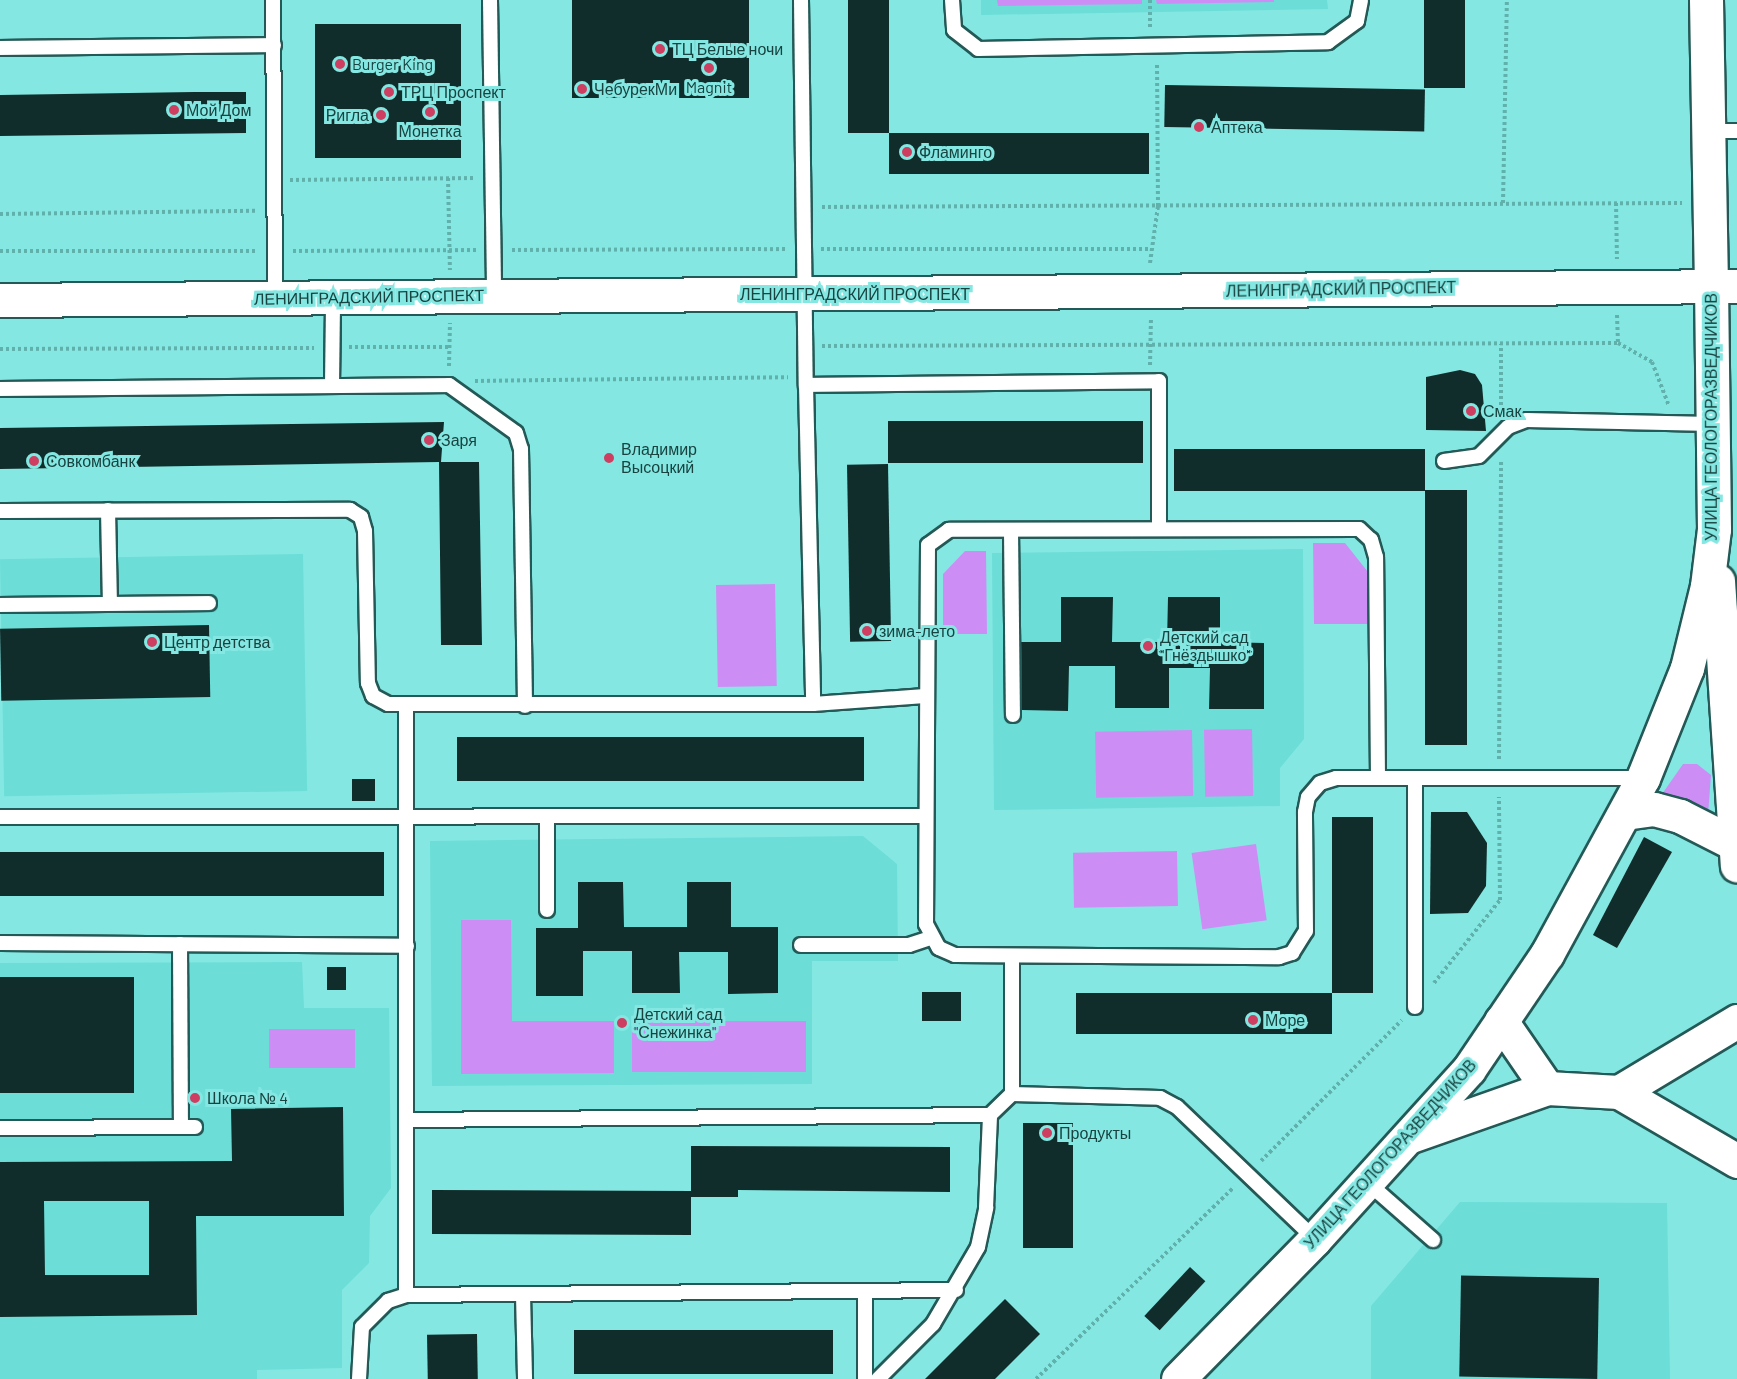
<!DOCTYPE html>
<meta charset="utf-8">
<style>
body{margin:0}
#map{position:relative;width:1737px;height:1379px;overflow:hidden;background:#84e7e2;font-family:Barlow,sans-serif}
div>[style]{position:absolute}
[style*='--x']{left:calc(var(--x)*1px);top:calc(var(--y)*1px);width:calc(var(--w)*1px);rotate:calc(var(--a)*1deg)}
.built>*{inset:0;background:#6cddd7;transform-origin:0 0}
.green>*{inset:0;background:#cc8ef5;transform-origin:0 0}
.building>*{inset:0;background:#112d2b;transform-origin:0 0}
.path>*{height:4px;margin-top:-2px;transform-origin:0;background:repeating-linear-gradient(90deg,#60b0ac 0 3px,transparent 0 6px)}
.roads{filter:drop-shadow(2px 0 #235956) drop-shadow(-2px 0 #235956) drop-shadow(0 2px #235956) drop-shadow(0 -2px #235956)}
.service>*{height:14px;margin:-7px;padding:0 7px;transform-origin:7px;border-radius:7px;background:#fff}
.tertiary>*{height:33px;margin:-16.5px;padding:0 16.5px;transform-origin:16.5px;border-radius:16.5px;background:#fff}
.secondary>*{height:33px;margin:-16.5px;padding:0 16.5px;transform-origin:16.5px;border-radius:16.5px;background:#fff}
.dots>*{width:16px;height:16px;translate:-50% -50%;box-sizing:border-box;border:3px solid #84e7e2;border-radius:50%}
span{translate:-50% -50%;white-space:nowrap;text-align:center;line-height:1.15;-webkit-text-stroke:6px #84e7e2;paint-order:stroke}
.poi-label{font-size:16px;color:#184341}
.left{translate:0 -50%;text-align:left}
.right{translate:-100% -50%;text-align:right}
.street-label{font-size:16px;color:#184341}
</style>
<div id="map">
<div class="built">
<div style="clip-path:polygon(981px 0,1327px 0,1328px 9px,981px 15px)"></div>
<div style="clip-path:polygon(1303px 549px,1304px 739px,1280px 768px,1280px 806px,994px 810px,992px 553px)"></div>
<div style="left:303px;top:554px;width:237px;height:303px;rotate:89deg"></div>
<div style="clip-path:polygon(863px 836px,897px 864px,898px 961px,812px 961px,812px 1084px,432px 1086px,430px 841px)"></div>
<div style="clip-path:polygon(302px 962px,304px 1008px,389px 1008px,391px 1188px,370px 1216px,369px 1263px,342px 1290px,342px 1368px,257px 1370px,257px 1379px,0 1379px,0 963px)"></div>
<div style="clip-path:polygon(1460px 1202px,1667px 1203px,1670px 1379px,1371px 1379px,1371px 1306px)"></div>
</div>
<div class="green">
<div style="clip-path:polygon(997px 0,1142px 0,1142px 4px,998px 6px)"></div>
<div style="clip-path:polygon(1156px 0,1274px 0,1274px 2px,1157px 4px)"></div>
<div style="clip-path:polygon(1313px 543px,1345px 543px,1368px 572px,1368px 624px,1314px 624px)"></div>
<div style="clip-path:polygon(965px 551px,986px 551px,987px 634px,943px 634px,943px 574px)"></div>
<div style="left:775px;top:584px;width:102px;height:59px;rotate:89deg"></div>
<div style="left:1252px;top:729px;width:67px;height:48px;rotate:89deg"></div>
<div style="left:1192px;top:730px;width:66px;height:97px;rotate:89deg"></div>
<div style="clip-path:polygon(1683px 764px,1697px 764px,1711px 775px,1708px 815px,1660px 797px)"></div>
<div style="left:1256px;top:844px;width:77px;height:65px;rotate:82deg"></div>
<div style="left:1177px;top:851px;width:55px;height:104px;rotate:89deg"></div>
<div style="clip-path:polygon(461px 920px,511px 920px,512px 1021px,614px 1021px,614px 1073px,461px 1074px)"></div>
<div style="left:632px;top:1021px;width:174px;height:51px"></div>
<div style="left:269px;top:1029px;width:86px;height:39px"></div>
</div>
<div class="building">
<div style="left:572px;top:0;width:177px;height:98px"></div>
<div style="left:848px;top:0;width:41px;height:133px"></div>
<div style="left:1424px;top:0;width:41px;height:88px"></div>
<div style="left:461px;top:24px;width:134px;height:146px;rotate:90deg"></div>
<div style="left:1165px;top:85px;width:260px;height:42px;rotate:1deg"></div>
<div style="clip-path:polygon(194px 92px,246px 92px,246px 133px,0 136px,0 95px)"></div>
<div style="left:889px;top:133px;width:260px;height:41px"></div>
<div style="clip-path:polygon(1460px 370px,1475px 374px,1482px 385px,1486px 431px,1426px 430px,1426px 377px)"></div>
<div style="left:1143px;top:421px;width:42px;height:255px;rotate:90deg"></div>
<div style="clip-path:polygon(444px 422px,441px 462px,479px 462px,482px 645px,441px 645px,439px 462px,0 469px,0 428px)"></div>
<div style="left:1425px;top:449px;width:42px;height:251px;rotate:90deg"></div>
<div style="left:888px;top:464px;width:177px;height:41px;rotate:89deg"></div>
<div style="left:1467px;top:490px;width:255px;height:42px;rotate:90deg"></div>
<div style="clip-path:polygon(1061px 597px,1113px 597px,1112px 642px,1167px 642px,1168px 597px,1220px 597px,1220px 642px,1264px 643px,1264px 709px,1209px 709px,1210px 668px,1169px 668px,1169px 708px,1115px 708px,1115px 666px,1069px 666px,1068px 711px,1022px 710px,1021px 642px,1061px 642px)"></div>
<div style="left:209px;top:625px;width:72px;height:209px;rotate:89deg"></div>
<div style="left:864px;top:737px;width:44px;height:407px;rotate:90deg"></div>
<div style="left:352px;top:779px;width:23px;height:22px"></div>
<div style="clip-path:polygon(1431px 812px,1467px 812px,1487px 843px,1486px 886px,1468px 913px,1430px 914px)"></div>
<div style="left:1332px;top:817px;width:41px;height:176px"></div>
<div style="clip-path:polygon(1644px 837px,1672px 852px,1617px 948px,1593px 935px)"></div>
<div style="left:0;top:852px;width:384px;height:44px"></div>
<div style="clip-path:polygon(578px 882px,623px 882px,624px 927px,687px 927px,687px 882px,731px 882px,731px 927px,778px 927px,778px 993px,728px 994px,728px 952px,679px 952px,680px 993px,632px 993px,632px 951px,583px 951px,583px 996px,536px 996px,536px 928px,578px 928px)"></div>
<div style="left:327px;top:967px;width:19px;height:23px"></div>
<div style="left:0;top:977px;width:134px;height:116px"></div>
<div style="left:922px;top:992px;width:39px;height:29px"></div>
<div style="left:1076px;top:993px;width:256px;height:41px"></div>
<div style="clip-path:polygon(evenodd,343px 1107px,344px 1216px,196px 1216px,197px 1315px,0 1317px,0 1162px,232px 1161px,231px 1109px,343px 1107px,44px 1201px,149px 1201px,149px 1275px,45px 1275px,44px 1201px)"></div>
<div style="left:1023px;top:1123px;width:50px;height:125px"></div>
<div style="clip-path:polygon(691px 1146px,950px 1147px,950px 1192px,738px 1190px,738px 1197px,691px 1197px,691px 1235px,432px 1234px,432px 1190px,691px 1191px)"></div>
<div style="left:1190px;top:1267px;width:21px;height:67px;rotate:43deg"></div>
<div style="left:1599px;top:1278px;width:101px;height:138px;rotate:91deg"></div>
<div style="clip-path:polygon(1005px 1299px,1040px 1334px,995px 1379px,925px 1379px)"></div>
<div style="left:833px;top:1330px;width:44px;height:259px;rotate:90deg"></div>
<div style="left:477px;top:1334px;width:45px;height:50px;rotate:89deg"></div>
</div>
<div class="path">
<div style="--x:1150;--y:0;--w:29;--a:90"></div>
<div style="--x:448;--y:178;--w:92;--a:88.8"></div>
<div style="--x:290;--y:180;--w:185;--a:-0.6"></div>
<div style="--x:1503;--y:203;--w:203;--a:-88.9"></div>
<div style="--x:1616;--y:203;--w:56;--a:89"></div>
<div style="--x:822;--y:207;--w:860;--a:-0.27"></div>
<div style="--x:0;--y:214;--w:256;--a:-0.7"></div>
<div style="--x:821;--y:249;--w:329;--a:0"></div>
<div style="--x:512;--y:250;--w:274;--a:-0.2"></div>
<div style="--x:0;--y:251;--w:258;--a:0"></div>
<div style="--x:293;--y:251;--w:184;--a:-0.3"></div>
<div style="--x:1150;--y:263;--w:58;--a:-82"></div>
<div style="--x:1158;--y:206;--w:142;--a:-90.4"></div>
<div style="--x:1617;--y:315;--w:28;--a:88"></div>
<div style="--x:822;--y:346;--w:796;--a:-0.22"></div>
<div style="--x:1618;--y:343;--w:39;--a:29"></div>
<div style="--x:1652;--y:362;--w:47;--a:68.9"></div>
<div style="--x:349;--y:347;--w:101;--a:0"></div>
<div style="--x:0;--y:349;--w:314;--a:-0.2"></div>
<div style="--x:1150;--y:365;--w:47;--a:-88.8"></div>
<div style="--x:449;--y:366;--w:43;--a:-88.7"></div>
<div style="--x:475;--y:381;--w:313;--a:-0.7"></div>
<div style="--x:1501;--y:411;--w:67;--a:-90"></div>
<div style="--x:1499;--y:759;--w:298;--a:-89.6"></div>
<div style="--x:1434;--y:983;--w:106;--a:-51.5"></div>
<div style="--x:1500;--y:900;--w:103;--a:-90.6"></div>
<div style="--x:1261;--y:1161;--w:199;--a:-45"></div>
<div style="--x:1036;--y:1379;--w:276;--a:-44.1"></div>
</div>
<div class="roads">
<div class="service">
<div style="--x:273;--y:0;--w:298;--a:89.6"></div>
<div style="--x:490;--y:0;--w:296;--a:89.2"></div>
<div style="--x:801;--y:0;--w:385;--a:89.3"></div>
<div style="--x:806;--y:385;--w:353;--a:-0.6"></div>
<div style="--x:1159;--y:381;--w:147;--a:90"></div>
<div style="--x:952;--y:0;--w:30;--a:86"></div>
<div style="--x:954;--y:30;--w:31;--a:38"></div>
<div style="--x:978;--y:49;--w:350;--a:-1.1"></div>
<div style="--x:1328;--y:42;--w:36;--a:-36"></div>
<div style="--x:1357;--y:21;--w:21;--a:-79"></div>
<div style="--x:0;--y:48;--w:274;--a:-0.6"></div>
<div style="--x:1707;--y:131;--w:30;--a:0"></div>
<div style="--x:806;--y:385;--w:319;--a:88.7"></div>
<div style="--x:332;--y:386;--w:88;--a:-89.3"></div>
<div style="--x:0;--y:389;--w:449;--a:-0.5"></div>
<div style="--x:449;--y:385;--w:82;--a:35.6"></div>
<div style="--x:516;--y:433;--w:17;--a:73"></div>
<div style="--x:521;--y:449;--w:257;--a:89.1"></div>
<div style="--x:1444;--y:461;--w:35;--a:-8"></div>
<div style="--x:1479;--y:456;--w:41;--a:-45"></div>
<div style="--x:1508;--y:427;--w:19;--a:-21"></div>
<div style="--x:1526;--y:420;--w:186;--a:1.2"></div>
<div style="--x:108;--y:510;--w:93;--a:88.8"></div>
<div style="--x:0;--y:511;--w:350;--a:-0.2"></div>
<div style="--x:350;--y:510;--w:13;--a:32"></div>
<div style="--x:361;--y:517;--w:15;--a:74"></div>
<div style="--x:365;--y:531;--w:152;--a:88.9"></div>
<div style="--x:368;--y:683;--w:14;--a:69"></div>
<div style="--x:373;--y:696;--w:17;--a:28"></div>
<div style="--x:388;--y:704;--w:425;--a:0"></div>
<div style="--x:813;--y:704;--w:112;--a:-4.1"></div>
<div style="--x:1011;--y:530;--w:185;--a:89.4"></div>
<div style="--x:0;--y:605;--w:209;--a:-0.5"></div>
<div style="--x:1378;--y:778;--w:221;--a:-90.5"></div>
<div style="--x:1376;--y:557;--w:18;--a:-106"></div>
<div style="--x:1371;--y:540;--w:16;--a:-137"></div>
<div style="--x:1359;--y:529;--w:410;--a:179.9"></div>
<div style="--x:949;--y:530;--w:26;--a:144"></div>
<div style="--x:928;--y:545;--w:379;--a:90.3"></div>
<div style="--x:926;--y:924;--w:27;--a:62"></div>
<div style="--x:939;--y:948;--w:17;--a:24"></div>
<div style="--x:955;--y:955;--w:324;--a:0.4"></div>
<div style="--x:1279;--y:957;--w:14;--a:-17"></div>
<div style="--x:1292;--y:953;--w:26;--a:-58"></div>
<div style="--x:1306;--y:931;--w:119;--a:-90.5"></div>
<div style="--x:1305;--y:812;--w:15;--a:-79"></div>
<div style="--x:1308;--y:797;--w:18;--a:-49"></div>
<div style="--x:1320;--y:783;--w:17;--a:-17"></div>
<div style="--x:1336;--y:778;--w:306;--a:0"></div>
<div style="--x:1415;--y:778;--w:229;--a:90"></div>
<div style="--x:0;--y:817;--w:926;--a:-0.06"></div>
<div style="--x:547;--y:910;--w:93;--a:-90"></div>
<div style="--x:0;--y:943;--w:407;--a:0.4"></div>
<div style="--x:180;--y:944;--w:183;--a:89.7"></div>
<div style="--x:801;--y:945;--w:108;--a:0"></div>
<div style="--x:909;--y:945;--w:22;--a:-18"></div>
<div style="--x:1012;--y:1094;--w:148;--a:1.5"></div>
<div style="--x:1160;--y:1098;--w:19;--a:28"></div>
<div style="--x:1177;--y:1107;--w:191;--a:43.7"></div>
<div style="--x:407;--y:1120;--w:583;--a:-0.49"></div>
<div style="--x:0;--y:1128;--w:195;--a:-0.3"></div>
<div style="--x:1367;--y:1182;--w:88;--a:41.3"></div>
<div style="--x:406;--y:1295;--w:550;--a:-0.52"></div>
<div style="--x:523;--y:1295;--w:84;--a:88.6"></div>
<div style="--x:359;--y:1379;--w:52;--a:-86.7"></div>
<div style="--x:362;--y:1327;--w:37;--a:-45"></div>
<div style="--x:388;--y:1301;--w:19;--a:-18"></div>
<div style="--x:406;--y:1295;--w:588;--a:-90"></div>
<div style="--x:865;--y:1379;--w:87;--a:-90"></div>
<div style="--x:878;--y:1379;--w:78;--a:-45"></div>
<div style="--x:933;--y:1324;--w:89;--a:-59.7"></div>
<div style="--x:978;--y:1247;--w:40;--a:-78"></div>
<div style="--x:986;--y:1208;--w:93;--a:-87.5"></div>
<div style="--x:990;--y:1115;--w:30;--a:-44"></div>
<div style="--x:1012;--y:1094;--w:138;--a:-90"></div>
</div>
<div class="tertiary">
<div style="--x:1718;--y:581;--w:285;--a:86.2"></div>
<div style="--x:1625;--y:813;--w:29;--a:-8"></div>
<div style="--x:1654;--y:809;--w:27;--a:15"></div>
<div style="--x:1680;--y:816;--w:64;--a:27"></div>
<div style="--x:1501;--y:1021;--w:81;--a:55.5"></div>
<div style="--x:1619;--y:1092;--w:138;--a:-31"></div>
<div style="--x:1411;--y:1136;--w:144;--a:-19.4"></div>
<div style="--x:1547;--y:1088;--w:72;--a:3.2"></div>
<div style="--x:1619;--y:1092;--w:137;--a:30.3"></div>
<div style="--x:1178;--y:1379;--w:196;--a:-45.6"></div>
<div style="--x:1315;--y:1239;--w:229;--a:-47.8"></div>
<div style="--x:1469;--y:1069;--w:139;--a:-55.9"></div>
<div style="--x:1547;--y:954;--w:200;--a:-61.4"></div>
<div style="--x:1643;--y:778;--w:118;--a:-68.2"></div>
<div style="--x:1687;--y:668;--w:84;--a:-76.3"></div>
<div style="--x:1707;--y:586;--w:57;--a:-83"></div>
<div style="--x:1714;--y:529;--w:243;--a:-90.7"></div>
</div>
<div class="secondary">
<div style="--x:1706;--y:0;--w:286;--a:89"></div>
<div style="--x:0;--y:300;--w:1737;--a:-0.46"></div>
</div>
</div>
<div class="dots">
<div style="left:660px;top:49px;background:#cd3e60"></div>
<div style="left:340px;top:64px;background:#cd3e60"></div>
<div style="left:709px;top:68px;background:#cd3e60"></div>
<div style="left:582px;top:89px;background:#cd3e60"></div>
<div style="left:389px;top:92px;background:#cd3e60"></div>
<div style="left:174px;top:110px;background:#cd3e60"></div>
<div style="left:430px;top:112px;background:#cd3e60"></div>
<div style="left:381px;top:115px;background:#cd3e60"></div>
<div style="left:1199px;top:127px;background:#cd3e60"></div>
<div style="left:907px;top:152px;background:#cd3e60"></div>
<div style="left:1471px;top:411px;background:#cd3e60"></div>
<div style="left:429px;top:440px;background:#cd3e60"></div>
<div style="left:609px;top:458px;background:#cd3e60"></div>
<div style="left:34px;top:461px;background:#cd3e60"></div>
<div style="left:867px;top:631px;background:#cd3e60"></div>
<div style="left:152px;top:642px;background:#cd3e60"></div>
<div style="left:1148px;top:646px;background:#cd3e60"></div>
<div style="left:1253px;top:1020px;background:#cd3e60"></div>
<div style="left:622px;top:1023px;background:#cd3e60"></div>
<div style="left:195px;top:1098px;background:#cd3e60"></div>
<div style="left:1047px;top:1133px;background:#cd3e60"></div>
</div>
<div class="poi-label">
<span class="left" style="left:672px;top:49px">ТЦ Белые ночи</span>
<span class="left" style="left:352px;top:64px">Burger King</span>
<span style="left:709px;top:87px">Magnit</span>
<span class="left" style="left:594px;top:89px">ЧебурекМи</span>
<span class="left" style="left:401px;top:92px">ТРЦ Проспект</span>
<span class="left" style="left:186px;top:110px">Мой Дом</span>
<span class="right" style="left:369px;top:115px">Ригла</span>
<span class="left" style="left:1211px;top:127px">Аптека</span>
<span style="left:430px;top:131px">Монетка</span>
<span class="left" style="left:919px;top:152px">Фламинго</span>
<span class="left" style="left:1483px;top:411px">Смак</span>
<span class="left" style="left:441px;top:440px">Заря</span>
<span class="left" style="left:621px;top:458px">Владимир<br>Высоцкий</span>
<span class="left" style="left:46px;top:461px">Совкомбанк</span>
<span class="left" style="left:879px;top:631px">зима-лето</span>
<span class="left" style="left:1160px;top:646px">Детский сад<br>"Гнёздышко"</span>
<span class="left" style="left:164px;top:642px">Центр детства</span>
<span class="left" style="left:634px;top:1023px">Детский сад<br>"Снежинка"</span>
<span class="left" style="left:1265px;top:1020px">Море</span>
<span class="left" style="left:207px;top:1098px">Школа № 4</span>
<span class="left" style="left:1059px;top:1133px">Продукты</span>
</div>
<div class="street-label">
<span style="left:1341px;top:289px;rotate:-1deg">ЛЕНИНГРАДСКИЙ ПРОСПЕКТ</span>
<span style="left:855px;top:294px">ЛЕНИНГРАДСКИЙ ПРОСПЕКТ</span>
<span style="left:369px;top:297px;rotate:-1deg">ЛЕНИНГРАДСКИЙ ПРОСПЕКТ</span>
<span style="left:1711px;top:417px;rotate:-90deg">УЛИЦА ГЕОЛОГОРАЗВЕДЧИКОВ</span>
<span style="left:1390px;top:1154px;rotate:-48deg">УЛИЦА ГЕОЛОГОРАЗВЕДЧИКОВ</span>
</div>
</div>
